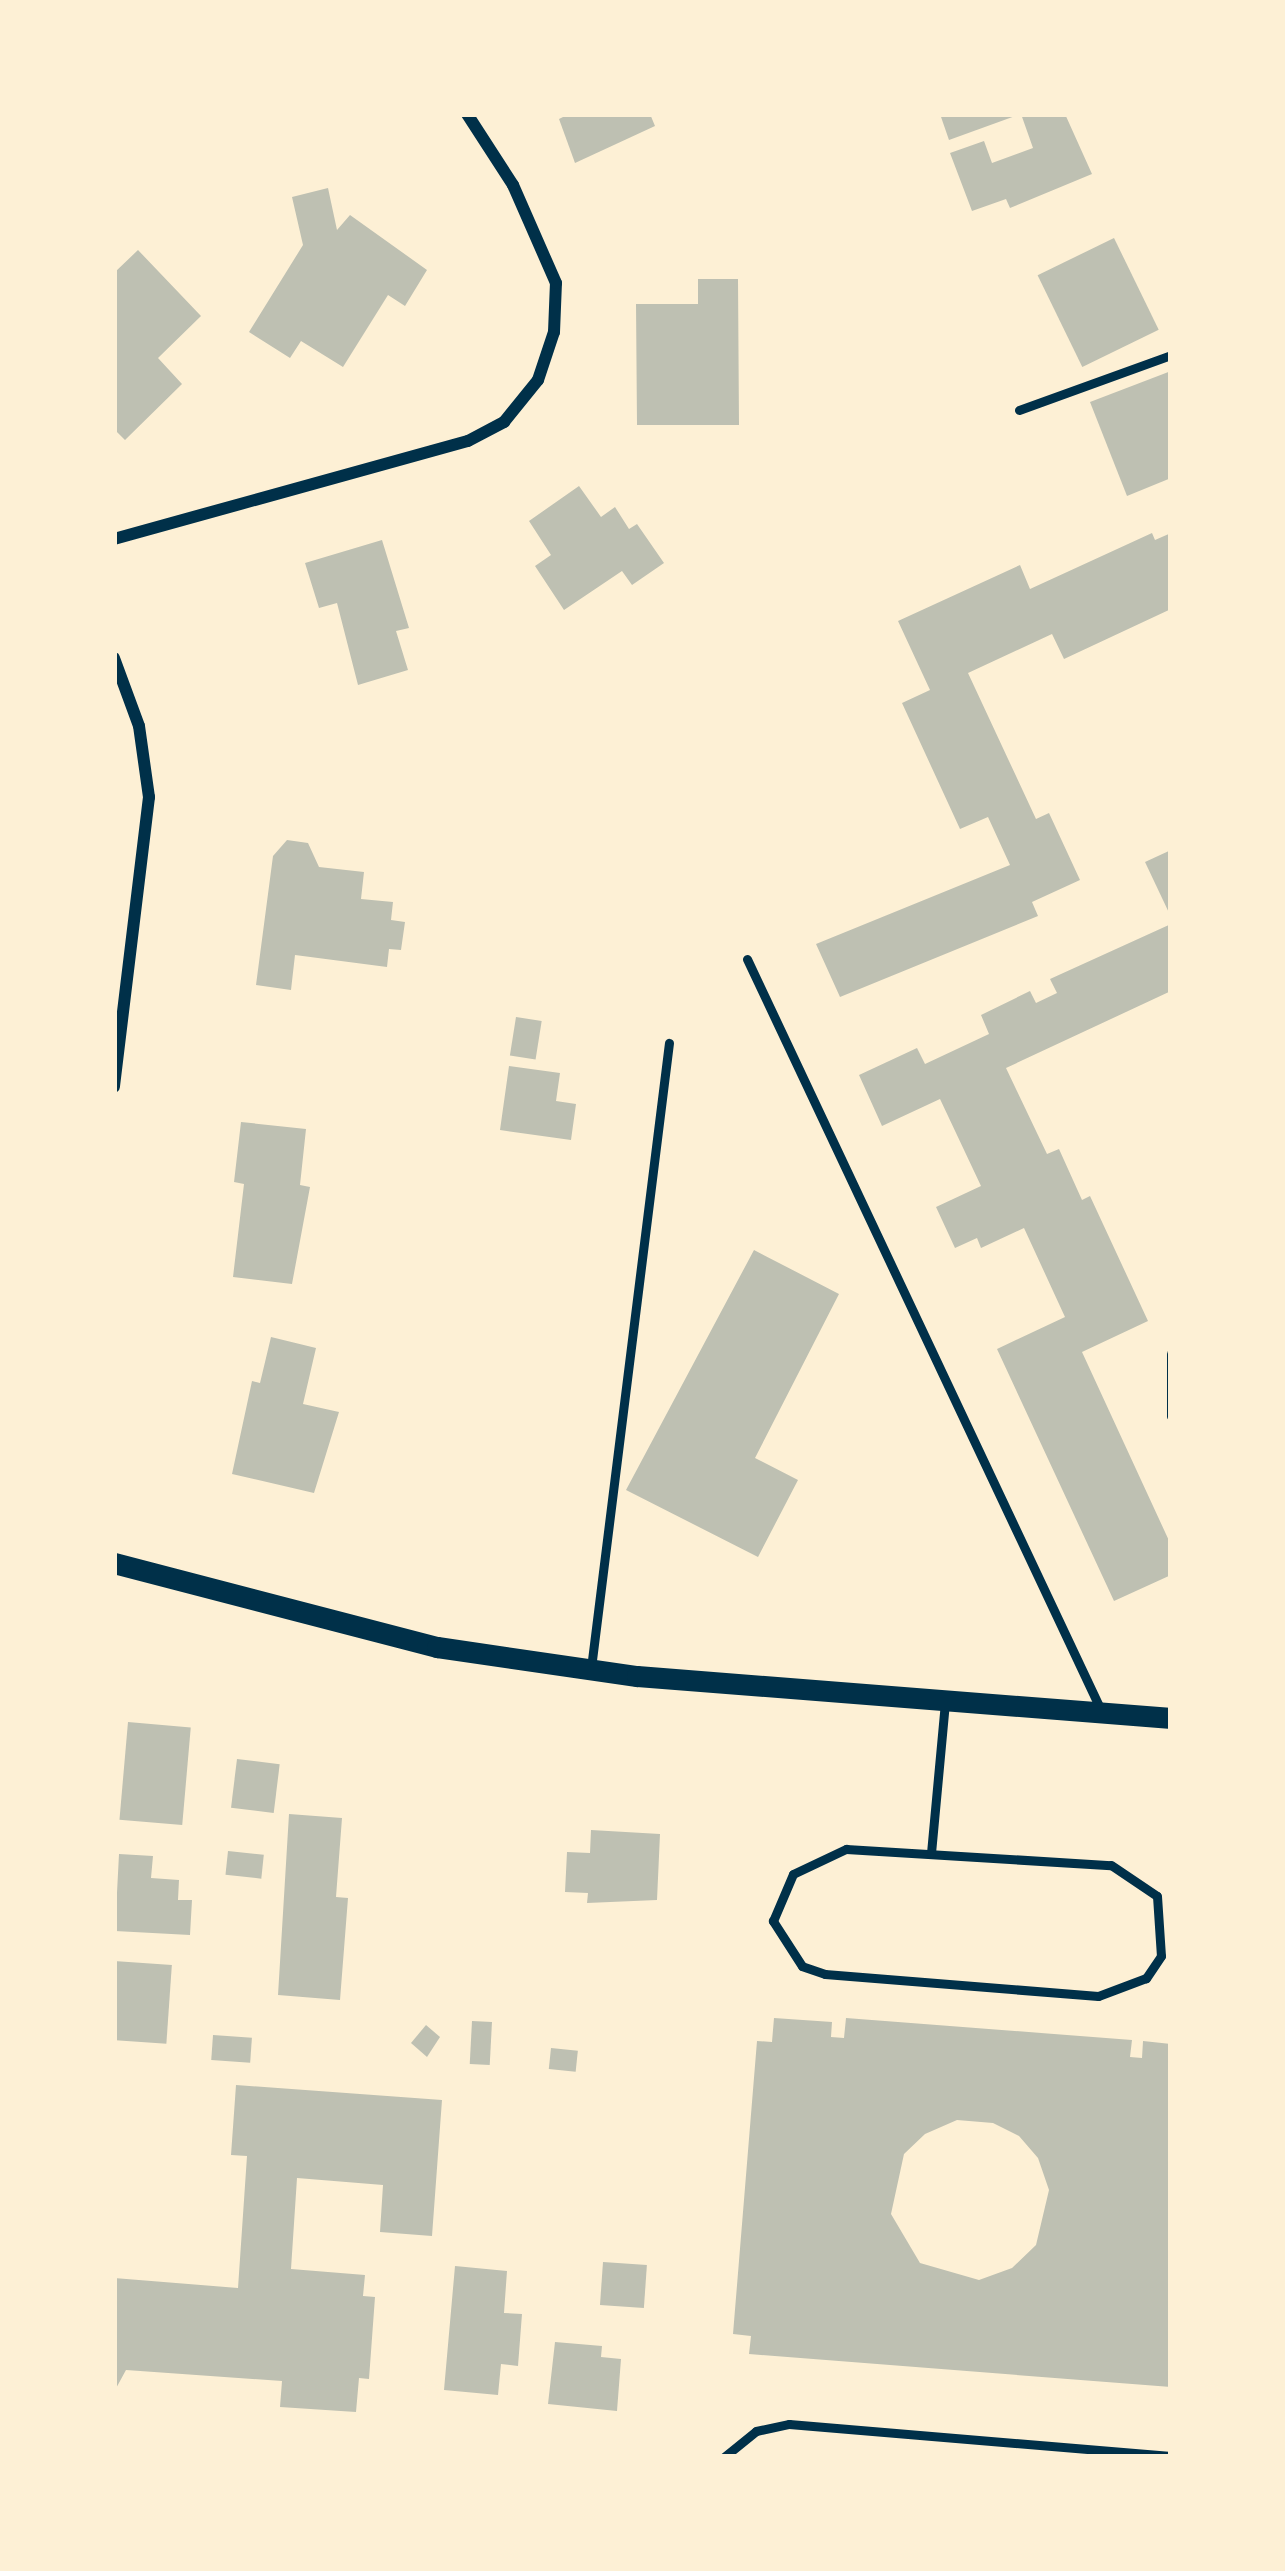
<!DOCTYPE html>
<style>
body{margin:0}
#map{position:relative;width:1285px;height:2571px;overflow:hidden;background:#fdf0d5;font-family:"Noto Serif",serif}
div>[style]{position:absolute}
[style*='--x']{left:calc(var(--x)*1px);top:calc(var(--y)*1px);width:calc(var(--w)*1px);rotate:calc(var(--a)*1deg)}
.building>*{inset:0;background:#bec0b2;transform-origin:0 0}
.service>*{height:9px;margin:-4.5px;padding:0 4.5px;transform-origin:4.5px;border-radius:4.5px;background:#003049}
.minor>*{height:12px;margin:-6px;padding:0 6px;transform-origin:6px;border-radius:6px;background:#003049}
.tertiary>*{height:21px;margin:-10.5px;padding:0 10.5px;transform-origin:10.5px;border-radius:10.5px;background:#003049}
span{translate:-50% -50%;white-space:nowrap;text-align:center;line-height:1.15;-webkit-text-stroke:12px #fdf0d5;paint-order:stroke}
.frame{position:absolute;inset:0;border:117px solid #fdf0d5;pointer-events:none}
</style>
<div id="map">
<div class="building">
<div style="clip-path:polygon(569px 114px,650px 114px,655px 126px,575px 163px,559px 119px)"></div>
<div style="clip-path:polygon(940px 114px,1017px 114px,1018px 115px,949px 140px)"></div>
<div style="clip-path:polygon(1021px 114px,1065px 114px,1092px 174px,1010px 208px,1006px 199px,972px 211px,950px 153px,984px 141px,992px 163px,1033px 148px)"></div>
<div style="clip-path:polygon(328px 188px,337px 230px,350px 215px,427px 270px,405px 306px,388px 295px,343px 367px,301px 341px,290px 358px,249px 332px,303px 245px,292px 197px)"></div>
<div style="left:1114px;top:238px;width:102px;height:85px;rotate:64deg"></div>
<div style="clip-path:polygon(138px 250px,201px 316px,158px 358px,182px 384px,125px 440px,114px 429px,114px 273px)"></div>
<div style="clip-path:polygon(698px 279px,738px 279px,739px 425px,637px 425px,636px 304px,698px 304px)"></div>
<div style="clip-path:polygon(1171px 371px,1171px 478px,1127px 496px,1090px 402px)"></div>
<div style="clip-path:polygon(579px 486px,601px 517px,615px 507px,629px 529px,637px 524px,664px 563px,632px 585px,622px 571px,564px 610px,535px 566px,551px 555px,529px 521px)"></div>
<div style="clip-path:polygon(1152px 533px,1155px 540px,1171px 533px,1171px 609px,1064px 659px,1052px 634px,968px 673px,1036px 819px,1049px 813px,1080px 880px,1032px 902px,1038px 916px,840px 997px,816px 944px,1010px 865px,988px 817px,960px 829px,902px 703px,930px 690px,898px 621px,1020px 565px,1030px 589px)"></div>
<div style="clip-path:polygon(382px 540px,409px 628px,396px 631px,408px 670px,358px 685px,337px 603px,319px 608px,305px 563px)"></div>
<div style="clip-path:polygon(287px 840px,308px 843px,319px 867px,364px 872px,361px 899px,393px 902px,391px 920px,405px 922px,401px 950px,389px 949px,387px 967px,295px 955px,291px 990px,256px 985px,273px 856px)"></div>
<div style="clip-path:polygon(1171px 850px,1171px 917px,1145px 862px)"></div>
<div style="clip-path:polygon(1171px 924px,1171px 991px,1006px 1068px,1047px 1154px,1059px 1149px,1082px 1200px,1090px 1196px,1148px 1321px,1082px 1352px,1171px 1545px,1171px 1575px,1114px 1601px,997px 1349px,1065px 1317px,1024px 1228px,981px 1248px,977px 1238px,955px 1248px,936px 1207px,981px 1186px,940px 1099px,882px 1126px,859px 1075px,917px 1048px,925px 1064px,989px 1034px,981px 1015px,1030px 991px,1036px 1003px,1057px 993px,1050px 979px)"></div>
<div style="left:516px;top:1017px;width:26px;height:39px;rotate:9deg"></div>
<div style="clip-path:polygon(509px 1066px,560px 1073px,556px 1101px,576px 1104px,571px 1140px,500px 1130px)"></div>
<div style="clip-path:polygon(241px 1122px,306px 1129px,300px 1185px,310px 1187px,292px 1284px,233px 1277px,244px 1184px,234px 1182px)"></div>
<div style="clip-path:polygon(754px 1250px,839px 1294px,755px 1458px,798px 1480px,758px 1557px,626px 1490px)"></div>
<div style="clip-path:polygon(271px 1337px,316px 1348px,303px 1404px,339px 1412px,314px 1493px,232px 1474px,252px 1381px,260px 1383px)"></div>
<div style="left:128px;top:1722px;width:63px;height:98px;rotate:5deg"></div>
<div style="left:237px;top:1759px;width:43px;height:49px;rotate:7deg"></div>
<div style="clip-path:polygon(289px 1814px,342px 1818px,336px 1897px,348px 1898px,340px 2000px,278px 1995px)"></div>
<div style="clip-path:polygon(591px 1830px,660px 1834px,657px 1900px,587px 1903px,588px 1893px,565px 1892px,567px 1852px,590px 1853px)"></div>
<div style="left:228px;top:1851px;width:36px;height:24px;rotate:6deg"></div>
<div style="clip-path:polygon(119px 1854px,153px 1856px,151px 1878px,179px 1880px,178px 1900px,192px 1900px,190px 1935px,115px 1931px)"></div>
<div style="left:114px;top:1961px;width:58px;height:79px;rotate:4deg"></div>
<div style="clip-path:polygon(evenodd,774px 2018px,832px 2022px,831px 2037px,844px 2038px,846px 2018px,1132px 2040px,1130px 2057px,1142px 2058px,1143px 2041px,1171px 2044px,1171px 2387px,749px 2354px,751px 2336px,733px 2334px,757px 2041px,772px 2042px,774px 2018px,957px 2120px,993px 2123px,1019px 2136px,1038px 2158px,1049px 2190px,1036px 2245px,1012px 2268px,979px 2280px,920px 2263px,891px 2214px,904px 2154px,925px 2134px,957px 2120px)"></div>
<div style="left:472px;top:2021px;width:20px;height:43px;rotate:3deg"></div>
<div style="clip-path:polygon(426px 2025px,440px 2037px,427px 2057px,411px 2043px)"></div>
<div style="left:213px;top:2035px;width:39px;height:25px;rotate:4deg"></div>
<div style="left:551px;top:2048px;width:27px;height:21px;rotate:6deg"></div>
<div style="clip-path:polygon(236px 2085px,442px 2100px,432px 2236px,380px 2232px,383px 2185px,297px 2178px,291px 2269px,365px 2275px,363px 2296px,375px 2297px,369px 2379px,359px 2378px,356px 2412px,280px 2407px,282px 2381px,126px 2370px,114px 2392px,114px 2278px,238px 2288px,247px 2156px,231px 2155px)"></div>
<div style="left:603px;top:2262px;width:44px;height:43px;rotate:4deg"></div>
<div style="clip-path:polygon(455px 2266px,507px 2271px,504px 2313px,522px 2314px,518px 2366px,501px 2364px,498px 2395px,444px 2390px)"></div>
<div style="clip-path:polygon(555px 2342px,602px 2346px,601px 2357px,621px 2359px,617px 2411px,548px 2404px)"></div>
</div>
<div class="service">
<div style="--x:1019;--y:410;--w:162;--a:-19.9"></div>
<div style="--x:747;--y:959;--w:828;--a:64.77"></div>
<div style="--x:1171;--y:1354;--w:62;--a:90"></div>
<div style="--x:591;--y:1668;--w:630;--a:-82.89"></div>
<div style="--x:846;--y:1849;--w:265;--a:3.5"></div>
<div style="--x:1111;--y:1865;--w:55;--a:34"></div>
<div style="--x:1157;--y:1896;--w:60;--a:86.2"></div>
<div style="--x:1161;--y:1956;--w:27;--a:124"></div>
<div style="--x:1146;--y:1978;--w:51;--a:159.4"></div>
<div style="--x:1098;--y:1996;--w:274;--a:-175.4"></div>
<div style="--x:825;--y:1974;--w:24;--a:-161"></div>
<div style="--x:802;--y:1966;--w:54;--a:-122.8"></div>
<div style="--x:773;--y:1921;--w:51;--a:-66.9"></div>
<div style="--x:793;--y:1874;--w:59;--a:-25.3"></div>
<div style="--x:931;--y:1853;--w:153;--a:-84.7"></div>
<div style="--x:724;--y:2457;--w:41;--a:-39.1"></div>
<div style="--x:756;--y:2431;--w:34;--a:-12"></div>
<div style="--x:789;--y:2424;--w:383;--a:4.8"></div>
</div>
<div class="minor">
<div style="--x:114;--y:539;--w:367;--a:-15.5"></div>
<div style="--x:468;--y:441;--w:41;--a:-27.8"></div>
<div style="--x:504;--y:422;--w:54;--a:-51"></div>
<div style="--x:538;--y:380;--w:51;--a:-71.6"></div>
<div style="--x:554;--y:332;--w:49;--a:-87.7"></div>
<div style="--x:556;--y:283;--w:107;--a:-113.7"></div>
<div style="--x:513;--y:185;--w:85;--a:-122.9"></div>
<div style="--x:114;--y:658;--w:72;--a:69.8"></div>
<div style="--x:139;--y:726;--w:72;--a:82"></div>
<div style="--x:149;--y:797;--w:292;--a:96.9"></div>
</div>
<div class="tertiary">
<div style="--x:114;--y:1563;--w:334;--a:14.6"></div>
<div style="--x:437;--y:1647;--w:202;--a:8.3"></div>
<div style="--x:637;--y:1676;--w:536;--a:4.5"></div>
</div>
<div class="frame"></div>
</div>
